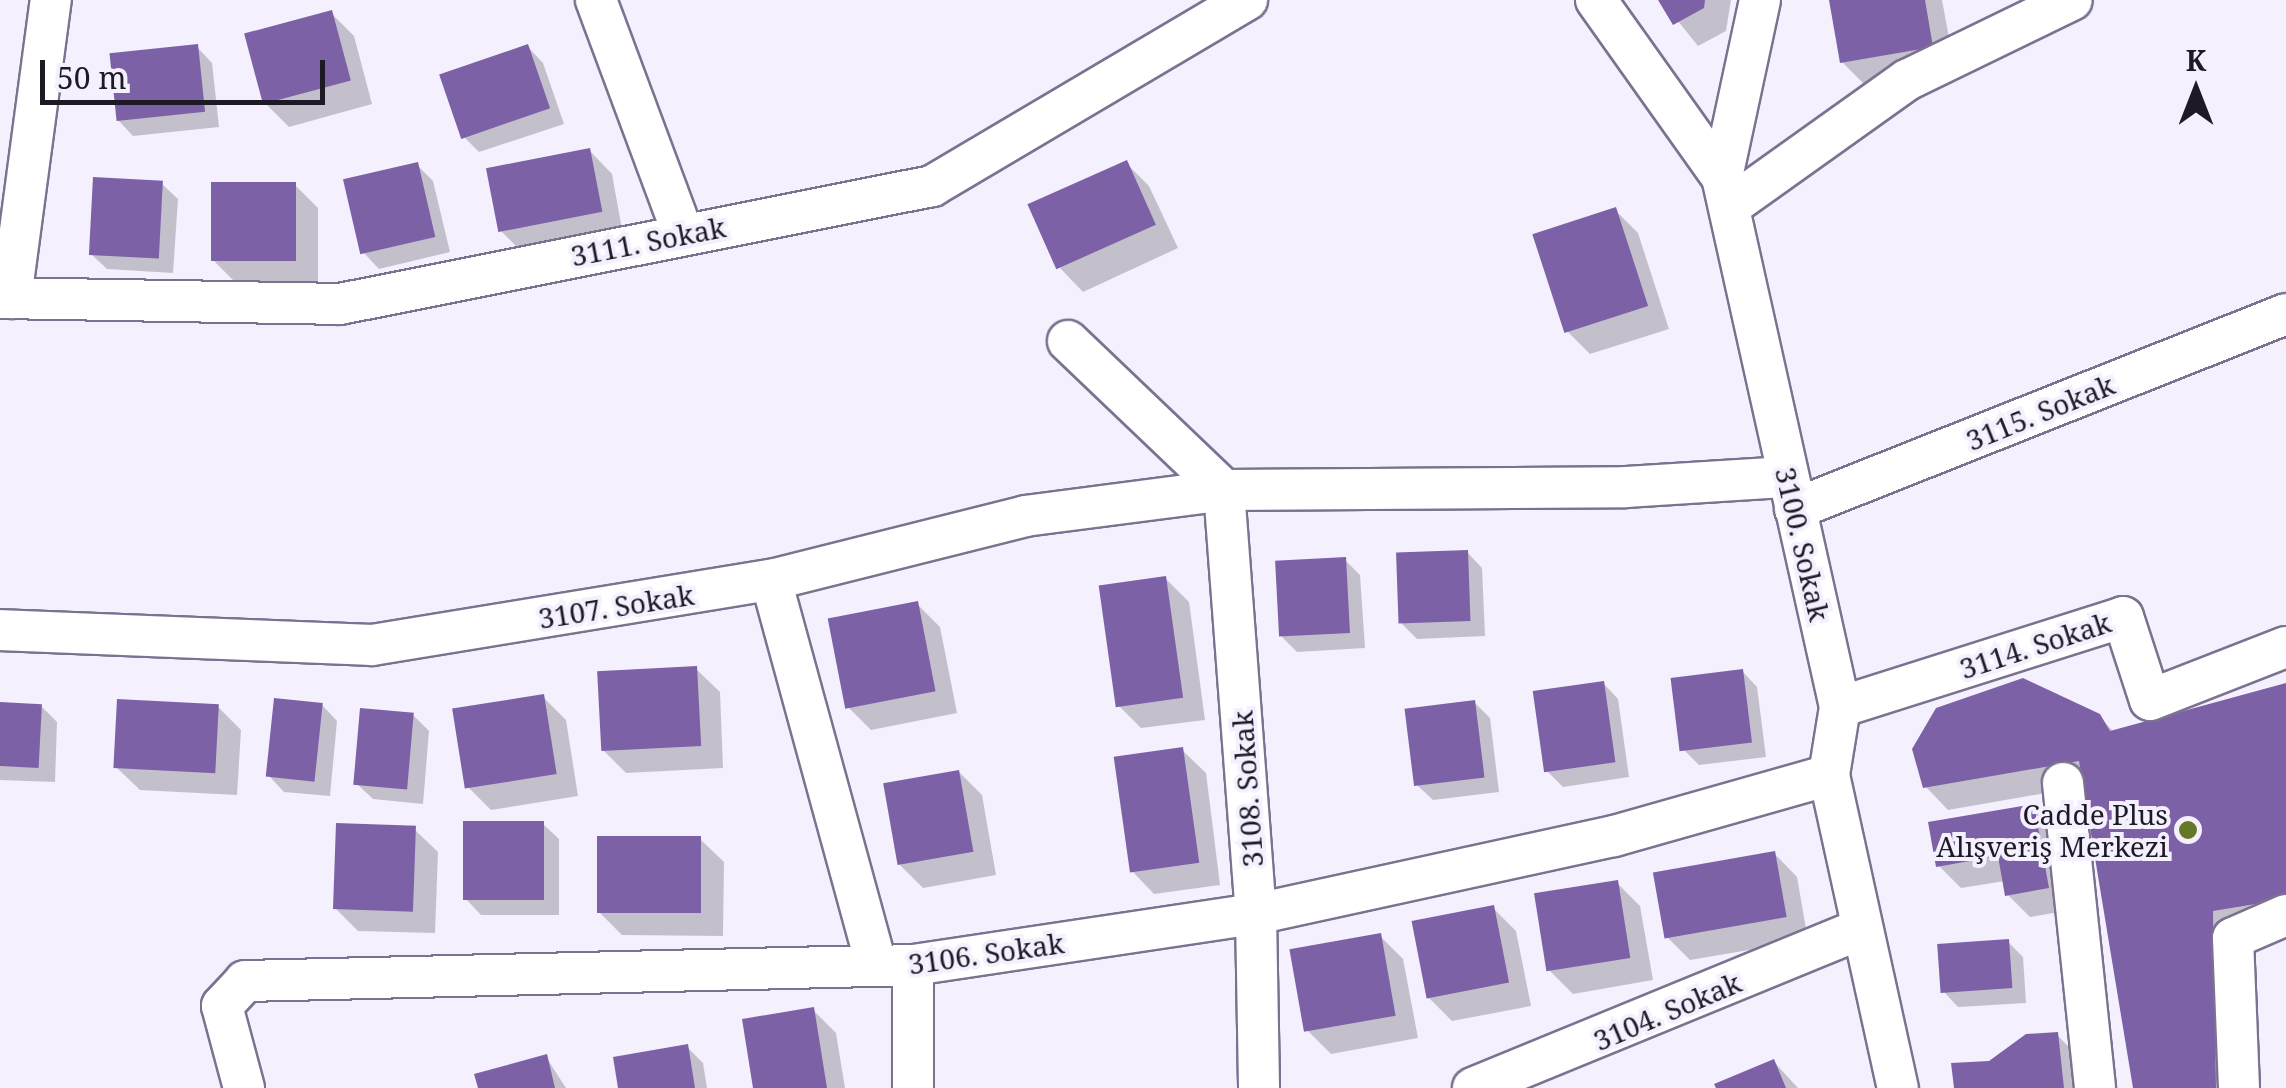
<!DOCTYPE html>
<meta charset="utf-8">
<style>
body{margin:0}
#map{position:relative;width:2286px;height:1088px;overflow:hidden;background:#f5f0fe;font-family:"Noto Serif",serif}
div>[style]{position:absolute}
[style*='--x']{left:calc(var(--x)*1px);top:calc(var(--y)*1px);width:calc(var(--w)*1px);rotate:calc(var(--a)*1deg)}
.shadow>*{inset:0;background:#0003}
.building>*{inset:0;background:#7d61a7;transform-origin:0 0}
.roads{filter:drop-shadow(2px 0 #7c7290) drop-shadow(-2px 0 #7c7290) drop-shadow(0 2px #7c7290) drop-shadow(0 -2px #7c7290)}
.minor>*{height:40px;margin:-20px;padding:0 20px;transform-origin:20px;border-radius:20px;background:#fff}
.dots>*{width:28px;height:28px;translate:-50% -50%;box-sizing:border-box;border:5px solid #f5f0fe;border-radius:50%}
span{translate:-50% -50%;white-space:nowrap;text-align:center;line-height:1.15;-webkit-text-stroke:8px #f5f0fe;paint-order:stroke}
.street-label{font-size:28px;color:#1d1925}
.poi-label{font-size:28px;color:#1d1925}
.right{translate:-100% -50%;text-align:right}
.north{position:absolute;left:2146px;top:40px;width:100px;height:100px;-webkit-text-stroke:8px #f5f0fe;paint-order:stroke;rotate:0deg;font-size:28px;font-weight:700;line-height:40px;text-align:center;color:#1d1925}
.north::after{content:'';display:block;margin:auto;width:35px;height:45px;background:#1d1925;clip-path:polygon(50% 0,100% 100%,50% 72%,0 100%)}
.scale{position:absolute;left:40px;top:60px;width:285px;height:45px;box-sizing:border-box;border:5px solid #1d1925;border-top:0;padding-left:12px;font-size:30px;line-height:35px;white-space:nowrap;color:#1d1925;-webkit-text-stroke:8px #f5f0fe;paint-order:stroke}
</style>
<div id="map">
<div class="shadow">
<div style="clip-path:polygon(1661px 0,1731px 0,1726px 31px,1698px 46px)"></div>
<div style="clip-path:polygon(1831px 0,1942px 0,1955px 70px,1865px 85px,1842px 62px)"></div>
<div style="clip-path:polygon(331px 13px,354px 36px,372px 104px,289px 127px,266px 104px)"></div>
<div style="clip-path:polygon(197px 47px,212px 63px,219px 127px,133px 136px,118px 120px)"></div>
<div style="clip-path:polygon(528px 47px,543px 63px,564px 124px,479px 152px,463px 136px)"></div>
<div style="clip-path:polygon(589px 150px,612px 174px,623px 235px,523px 253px,500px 230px)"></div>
<div style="clip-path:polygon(1126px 163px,1149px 186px,1178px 248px,1083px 292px,1060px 268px)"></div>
<div style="clip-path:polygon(417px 165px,433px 181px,450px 252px,379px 269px,364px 253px)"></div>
<div style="clip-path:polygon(162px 184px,178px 199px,173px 273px,107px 269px,91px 254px)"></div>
<div style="clip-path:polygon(295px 185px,318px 208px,318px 283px,236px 283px,213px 260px)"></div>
<div style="clip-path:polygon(1615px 210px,1638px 233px,1669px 329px,1590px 354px,1567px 331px)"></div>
<div style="clip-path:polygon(1467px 552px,1482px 568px,1485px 636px,1417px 639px,1402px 624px)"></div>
<div style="clip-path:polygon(1345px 560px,1360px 575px,1365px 648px,1297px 652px,1282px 637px)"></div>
<div style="clip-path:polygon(1166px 579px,1189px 602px,1205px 720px,1141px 728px,1118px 705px)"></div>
<div style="clip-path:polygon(917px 604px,940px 627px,957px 713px,871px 730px,848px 707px)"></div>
<div style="clip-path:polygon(696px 669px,720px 692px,723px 768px,626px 773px,603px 750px)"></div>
<div style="clip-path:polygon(1742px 671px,1757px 687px,1766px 757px,1699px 765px,1683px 749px)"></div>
<div style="clip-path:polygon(1603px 683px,1618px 699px,1629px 777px,1563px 787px,1547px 771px)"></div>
<div style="clip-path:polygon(2286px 686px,2286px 917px,2228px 926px,2230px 1088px,2136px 1088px,2086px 786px,1948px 810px,1925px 786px,2098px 716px,2114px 732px)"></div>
<div style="clip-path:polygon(543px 697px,566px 720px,578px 796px,491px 810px,468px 787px)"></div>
<div style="clip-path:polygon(1474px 702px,1490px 718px,1499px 792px,1433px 800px,1417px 785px)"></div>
<div style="clip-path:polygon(0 705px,41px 706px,57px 722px,55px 782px,0 780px)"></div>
<div style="clip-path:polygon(322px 705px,337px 721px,330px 796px,284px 792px,269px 776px)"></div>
<div style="clip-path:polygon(217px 706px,241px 730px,237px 795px,140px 790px,116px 767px)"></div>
<div style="clip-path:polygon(413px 715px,429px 731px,423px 804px,373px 799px,357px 784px)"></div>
<div style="clip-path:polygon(1182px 750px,1206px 773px,1220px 885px,1154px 894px,1131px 870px)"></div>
<div style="clip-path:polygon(959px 772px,982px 795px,996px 875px,923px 888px,900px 865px)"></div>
<div style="clip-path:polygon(2033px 806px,2056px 829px,2070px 910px,2030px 917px,2007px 894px,2005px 881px,1961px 888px,1938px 865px)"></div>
<div style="clip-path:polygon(543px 824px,559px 839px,559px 915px,481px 915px,466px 899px)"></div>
<div style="clip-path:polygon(414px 829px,438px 852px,435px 933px,358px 931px,335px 908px)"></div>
<div style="clip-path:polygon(700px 839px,724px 862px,723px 936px,622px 935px,599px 912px)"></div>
<div style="clip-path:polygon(1774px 853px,1797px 877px,1808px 940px,1690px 960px,1667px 937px)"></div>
<div style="clip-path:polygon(1617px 883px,1640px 906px,1653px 980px,1573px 994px,1550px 971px)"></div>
<div style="clip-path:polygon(1493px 908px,1516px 931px,1531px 1006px,1452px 1021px,1429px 998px)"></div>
<div style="clip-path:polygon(1380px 936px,1403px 959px,1418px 1038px,1331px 1054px,1308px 1031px)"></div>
<div style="clip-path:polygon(2008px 942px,2023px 957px,2026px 1003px,1958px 1007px,1943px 991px)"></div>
<div style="clip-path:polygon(813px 1010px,836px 1033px,845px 1088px,756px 1088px)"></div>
<div style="clip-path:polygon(2057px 1035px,2080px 1058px,2083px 1088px,1957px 1088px)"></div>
<div style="clip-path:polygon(687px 1047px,703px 1063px,707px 1088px,621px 1088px)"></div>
<div style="clip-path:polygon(546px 1057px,566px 1088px,480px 1088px)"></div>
<div style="clip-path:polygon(1774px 1062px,1798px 1088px,1719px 1088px)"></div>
</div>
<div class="building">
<div style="clip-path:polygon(1658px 0,1705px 0,1704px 8px,1673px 25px)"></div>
<div style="clip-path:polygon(1829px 0,1925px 0,1933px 47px,1840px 63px)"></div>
<div style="left:332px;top:10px;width:73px;height:91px;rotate:75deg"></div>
<div style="left:198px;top:44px;width:68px;height:89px;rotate:84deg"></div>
<div style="left:528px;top:44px;width:68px;height:94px;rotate:71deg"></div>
<div style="left:590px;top:148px;width:65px;height:106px;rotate:79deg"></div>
<div style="left:1127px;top:160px;width:71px;height:109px;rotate:66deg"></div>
<div style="left:418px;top:162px;width:77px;height:77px;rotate:77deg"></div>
<div style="left:93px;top:177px;width:70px;height:78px;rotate:3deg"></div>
<div style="left:211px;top:182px;width:85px;height:79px"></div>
<div style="left:1616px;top:207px;width:104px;height:88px;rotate:72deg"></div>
<div style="left:1468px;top:550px;width:71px;height:72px;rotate:88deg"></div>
<div style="left:1346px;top:557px;width:76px;height:71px;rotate:87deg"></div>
<div style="left:1166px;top:576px;width:123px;height:68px;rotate:82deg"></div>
<div style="left:918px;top:601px;width:92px;height:92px;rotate:79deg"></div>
<div style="left:697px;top:666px;width:80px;height:100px;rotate:87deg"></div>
<div style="left:1743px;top:669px;width:74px;height:73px;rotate:83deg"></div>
<div style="clip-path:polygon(2023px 678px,2100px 714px,2110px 731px,2286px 683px,2286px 899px,2213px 911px,2216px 1088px,2133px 1088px,2079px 761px,1923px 788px,1912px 749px,1936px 708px)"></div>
<div style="left:1604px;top:681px;width:82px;height:72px;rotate:82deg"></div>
<div style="left:544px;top:694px;width:81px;height:93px;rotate:81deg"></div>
<div style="left:274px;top:698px;width:49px;height:79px;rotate:6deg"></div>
<div style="left:117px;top:699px;width:102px;height:69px;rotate:3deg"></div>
<div style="left:1475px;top:700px;width:78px;height:71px;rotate:83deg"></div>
<div style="left:0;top:702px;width:42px;height:64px;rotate:3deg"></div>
<div style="left:360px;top:708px;width:54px;height:77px;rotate:5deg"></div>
<div style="left:1183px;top:747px;width:117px;height:70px;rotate:82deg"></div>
<div style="left:959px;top:770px;width:83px;height:77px;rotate:80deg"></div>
<div style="clip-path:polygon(2034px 804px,2049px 888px,2005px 896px,1998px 856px,1936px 867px,1928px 822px)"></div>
<div style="left:463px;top:821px;width:81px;height:79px"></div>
<div style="left:336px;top:823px;width:80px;height:86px;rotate:2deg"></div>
<div style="left:597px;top:836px;width:104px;height:77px"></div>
<div style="left:1775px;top:851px;width:67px;height:124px;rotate:80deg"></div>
<div style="left:1618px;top:880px;width:79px;height:85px;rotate:81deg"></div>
<div style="left:1494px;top:905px;width:79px;height:84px;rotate:79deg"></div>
<div style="left:1381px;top:933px;width:84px;height:93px;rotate:80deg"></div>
<div style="left:2009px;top:939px;width:49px;height:72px;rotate:86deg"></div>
<div style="clip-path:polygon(814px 1007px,827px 1088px,753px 1088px,742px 1019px)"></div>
<div style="clip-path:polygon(2058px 1032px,2064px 1088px,1954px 1088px,1951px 1063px,1989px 1061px,2026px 1034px)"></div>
<div style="clip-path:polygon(688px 1044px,695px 1088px,618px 1088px,613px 1057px)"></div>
<div style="clip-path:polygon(547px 1054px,555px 1088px,478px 1088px,474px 1074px)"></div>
<div style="clip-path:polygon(1774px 1059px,1786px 1088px,1716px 1088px,1714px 1084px)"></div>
</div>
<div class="roads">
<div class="minor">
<div style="--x:596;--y:0;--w:250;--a:69.6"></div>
<div style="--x:1596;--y:0;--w:217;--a:54.6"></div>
<div style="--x:1760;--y:0;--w:181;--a:102.1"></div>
<div style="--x:1722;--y:177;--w:543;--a:77.45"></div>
<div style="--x:1840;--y:707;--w:69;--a:99.2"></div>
<div style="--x:1829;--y:775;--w:321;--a:77.6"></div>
<div style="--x:1733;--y:204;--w:214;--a:-35.5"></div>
<div style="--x:1907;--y:80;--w:183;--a:-25.9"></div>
<div style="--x:0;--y:298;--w:340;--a:1"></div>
<div style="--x:340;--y:304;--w:604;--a:-11.27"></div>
<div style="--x:932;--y:186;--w:366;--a:-30.6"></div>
<div style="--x:11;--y:298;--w:301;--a:-82.4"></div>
<div style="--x:1068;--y:341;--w:216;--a:43.7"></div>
<div style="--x:1224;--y:490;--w:425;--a:85.7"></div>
<div style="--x:1256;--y:914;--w:174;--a:89"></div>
<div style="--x:1795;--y:509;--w:528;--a:-21.66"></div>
<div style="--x:771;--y:580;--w:399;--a:74.7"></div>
<div style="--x:0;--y:630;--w:372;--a:2.3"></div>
<div style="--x:372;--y:645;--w:404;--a:-9.3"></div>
<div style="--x:771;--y:580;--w:262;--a:-14.1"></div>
<div style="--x:1025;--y:516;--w:201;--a:-7.4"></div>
<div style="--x:1224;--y:490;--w:402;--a:-0.4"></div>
<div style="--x:1626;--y:487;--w:161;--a:-3.6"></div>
<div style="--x:1840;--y:707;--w:297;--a:-17.6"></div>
<div style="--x:2123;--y:617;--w:87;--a:72"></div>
<div style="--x:2150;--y:700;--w:146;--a:-21.3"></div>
<div style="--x:2063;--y:783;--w:307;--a:84"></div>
<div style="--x:913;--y:965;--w:123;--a:90"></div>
<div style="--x:244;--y:1088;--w:85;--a:-105"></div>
<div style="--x:222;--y:1006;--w:34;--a:-47"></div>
<div style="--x:245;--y:981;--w:668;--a:-1.37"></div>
<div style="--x:913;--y:965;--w:347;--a:-8.5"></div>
<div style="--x:1256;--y:914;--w:366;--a:-12.3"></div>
<div style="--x:1614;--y:836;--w:223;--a:-15.8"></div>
<div style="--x:1473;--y:1088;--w:418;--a:-22.3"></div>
<div style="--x:2239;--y:1088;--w:150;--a:-92.3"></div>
<div style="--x:2233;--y:938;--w:58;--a:-23.5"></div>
</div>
</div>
<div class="dots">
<div style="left:2188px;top:830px;background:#657828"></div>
</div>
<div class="street-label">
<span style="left:648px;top:241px;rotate:-11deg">3111. Sokak</span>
<span style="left:2040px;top:412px;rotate:-22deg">3115. Sokak</span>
<span style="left:1803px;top:544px;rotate:77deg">3100. Sokak</span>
<span style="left:616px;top:606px;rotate:-9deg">3107. Sokak</span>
<span style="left:2035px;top:645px;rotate:-18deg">3114. Sokak</span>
<span style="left:1247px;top:789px;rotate:-94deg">3108. Sokak</span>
<span style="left:986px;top:953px;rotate:-8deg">3106. Sokak</span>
<span style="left:1667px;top:1011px;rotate:-23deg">3104. Sokak</span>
</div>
<div class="poi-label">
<span class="right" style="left:2168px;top:830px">Cadde Plus<br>Alışveriş Merkezi</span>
</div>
<div class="north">K</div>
<div class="scale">50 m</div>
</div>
